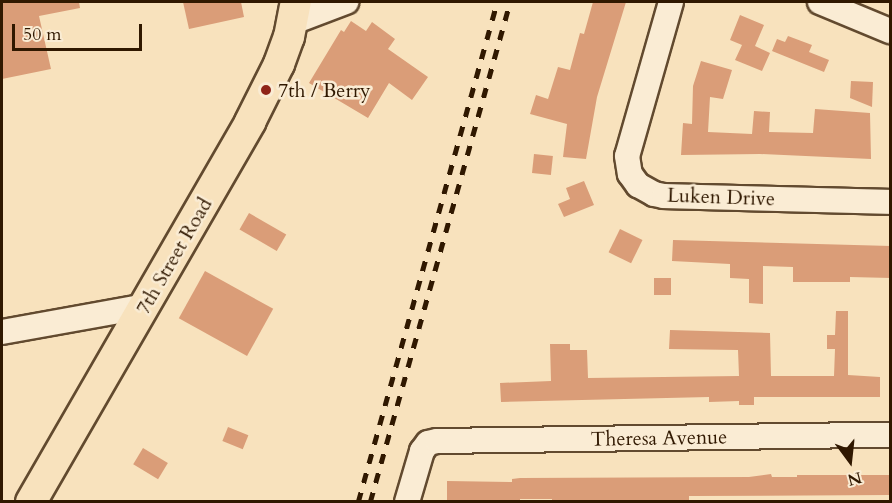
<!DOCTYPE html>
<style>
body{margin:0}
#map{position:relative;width:892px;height:503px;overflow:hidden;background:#f8e2bd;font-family:Cardo,serif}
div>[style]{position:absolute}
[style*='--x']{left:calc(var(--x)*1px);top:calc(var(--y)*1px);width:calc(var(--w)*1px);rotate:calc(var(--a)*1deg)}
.building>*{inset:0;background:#da9d78;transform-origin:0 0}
.roads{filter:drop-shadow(2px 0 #624a2f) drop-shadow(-2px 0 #624a2f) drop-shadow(0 2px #624a2f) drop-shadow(0 -2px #624a2f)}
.minor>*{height:24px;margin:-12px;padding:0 12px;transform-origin:12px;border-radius:12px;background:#faecd4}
.major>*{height:30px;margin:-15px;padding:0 15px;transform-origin:15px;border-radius:15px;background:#f8e2bd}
.rail>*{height:4.5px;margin-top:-2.25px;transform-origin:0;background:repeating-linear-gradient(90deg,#301800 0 10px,transparent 0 20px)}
.dots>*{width:16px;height:16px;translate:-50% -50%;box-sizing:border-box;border:3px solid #faecd4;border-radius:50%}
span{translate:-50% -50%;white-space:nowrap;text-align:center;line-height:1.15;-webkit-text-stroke:5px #faecd4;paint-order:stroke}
.poi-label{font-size:20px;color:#301800}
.left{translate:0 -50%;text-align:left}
.street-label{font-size:20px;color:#301800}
.frame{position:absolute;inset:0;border:3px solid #301800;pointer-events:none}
.north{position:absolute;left:820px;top:431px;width:60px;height:60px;-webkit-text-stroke:4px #faecd4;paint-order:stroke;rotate:165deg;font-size:16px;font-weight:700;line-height:24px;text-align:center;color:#301800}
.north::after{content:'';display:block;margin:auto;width:21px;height:27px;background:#301800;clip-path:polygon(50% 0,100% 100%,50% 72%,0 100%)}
.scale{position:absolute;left:12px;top:24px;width:130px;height:27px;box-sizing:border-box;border:3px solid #301800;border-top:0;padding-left:8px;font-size:18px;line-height:21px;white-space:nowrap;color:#301800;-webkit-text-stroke:4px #faecd4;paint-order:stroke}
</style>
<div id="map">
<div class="building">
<div style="clip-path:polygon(2px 2px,79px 2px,80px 8px,39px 16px,51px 69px,2px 79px)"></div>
<div style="clip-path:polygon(183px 2px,241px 2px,244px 17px,189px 29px)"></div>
<div style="clip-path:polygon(593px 2px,626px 2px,597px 97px,586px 159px,563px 157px,567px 124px,530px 114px,536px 95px,548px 99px,558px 67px,570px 70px,580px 33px,584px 34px)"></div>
<div style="clip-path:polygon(740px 15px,764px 25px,755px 46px,770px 53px,762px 71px,735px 60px,742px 45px,730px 40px)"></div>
<div style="clip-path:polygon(351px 21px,366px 31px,372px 22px,395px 39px,388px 49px,428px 77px,412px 100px,389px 83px,368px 118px,309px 83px,341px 30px,344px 32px)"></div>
<div style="clip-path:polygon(788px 36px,812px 45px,809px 52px,829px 60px,824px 72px,772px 51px,777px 39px,785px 42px)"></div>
<div style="clip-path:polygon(701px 61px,732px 70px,723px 99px,710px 97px,708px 132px,752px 134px,754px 111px,770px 112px,769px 132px,813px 133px,815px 109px,870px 113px,871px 159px,760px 154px,681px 155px,683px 123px,692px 124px,693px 86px)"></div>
<div style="clip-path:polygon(851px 81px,873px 82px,872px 107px,850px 98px)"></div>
<div style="left:534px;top:154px;width:19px;height:19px;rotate:6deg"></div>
<div style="clip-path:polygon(584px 181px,594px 205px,564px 217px,558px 204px,570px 199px,566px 188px)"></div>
<div style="left:249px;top:213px;width:43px;height:19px;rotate:30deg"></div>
<div style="left:620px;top:229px;width:25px;height:26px;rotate:26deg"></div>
<div style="clip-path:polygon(673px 240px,891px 246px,891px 278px,850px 277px,850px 282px,793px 282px,793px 267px,763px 266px,763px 304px,749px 303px,749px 279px,730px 278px,730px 264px,672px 261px)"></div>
<div style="left:205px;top:271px;width:78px;height:54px;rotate:29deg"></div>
<div style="left:654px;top:278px;width:17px;height:17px"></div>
<div style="clip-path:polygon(836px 311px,848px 311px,848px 375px,880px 377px,880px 397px,754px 397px,754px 405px,739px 405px,739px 401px,709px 402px,709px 397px,501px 402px,500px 383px,551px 381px,550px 344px,570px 344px,570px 350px,587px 350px,588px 378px,739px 376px,738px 350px,669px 349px,670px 330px,770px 333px,771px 376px,834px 376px,835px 349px,827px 349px,827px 335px,835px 335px)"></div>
<div style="left:228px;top:427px;width:22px;height:15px;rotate:22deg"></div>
<div style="left:143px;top:448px;width:29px;height:19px;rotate:31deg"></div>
<div style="clip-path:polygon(771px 474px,772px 477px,797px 477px,797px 475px,890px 475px,890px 495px,689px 496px,689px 501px,552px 501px,552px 499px,520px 499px,520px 501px,447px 501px,447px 481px,512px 482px,512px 479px,520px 478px,749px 477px)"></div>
</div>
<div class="roads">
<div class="minor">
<div style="--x:671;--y:2;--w:160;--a:105.9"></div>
<div style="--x:627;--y:156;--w:18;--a:81"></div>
<div style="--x:630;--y:174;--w:14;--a:54"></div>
<div style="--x:638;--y:185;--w:18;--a:29"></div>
<div style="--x:654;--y:194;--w:10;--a:11"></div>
<div style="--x:664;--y:196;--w:226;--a:1.5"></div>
<div style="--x:820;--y:2;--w:76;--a:22.5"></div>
<div style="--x:293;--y:22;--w:57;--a:-20.7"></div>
<div style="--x:2;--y:332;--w:146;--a:-10.2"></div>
<div style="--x:407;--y:502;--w:53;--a:-73.6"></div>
<div style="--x:422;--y:451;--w:10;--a:-53"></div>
<div style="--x:428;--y:443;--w:9;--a:-13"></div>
<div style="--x:437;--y:441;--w:453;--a:-0.8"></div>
</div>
<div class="major">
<div style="--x:31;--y:502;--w:439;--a:-60"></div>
<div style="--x:250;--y:122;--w:65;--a:-63.4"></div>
<div style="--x:279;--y:64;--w:29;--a:-70"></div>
<div style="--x:289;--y:37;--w:36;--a:-79"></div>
</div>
</div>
<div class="rail">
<div style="--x:358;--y:502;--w:519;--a:-74.46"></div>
<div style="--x:370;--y:502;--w:519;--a:-74.36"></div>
</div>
<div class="dots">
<div style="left:266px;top:90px;background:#8f2418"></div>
</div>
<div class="poi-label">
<span class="left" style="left:278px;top:90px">7th / Berry</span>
</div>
<div class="street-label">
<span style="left:721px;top:197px;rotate:2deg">Luken Drive</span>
<span style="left:174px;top:256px;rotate:-60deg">7th Street Road</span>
<span style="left:659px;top:438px;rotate:-1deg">Theresa Avenue</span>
</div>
<div class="frame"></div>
<div class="north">N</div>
<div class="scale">50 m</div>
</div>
